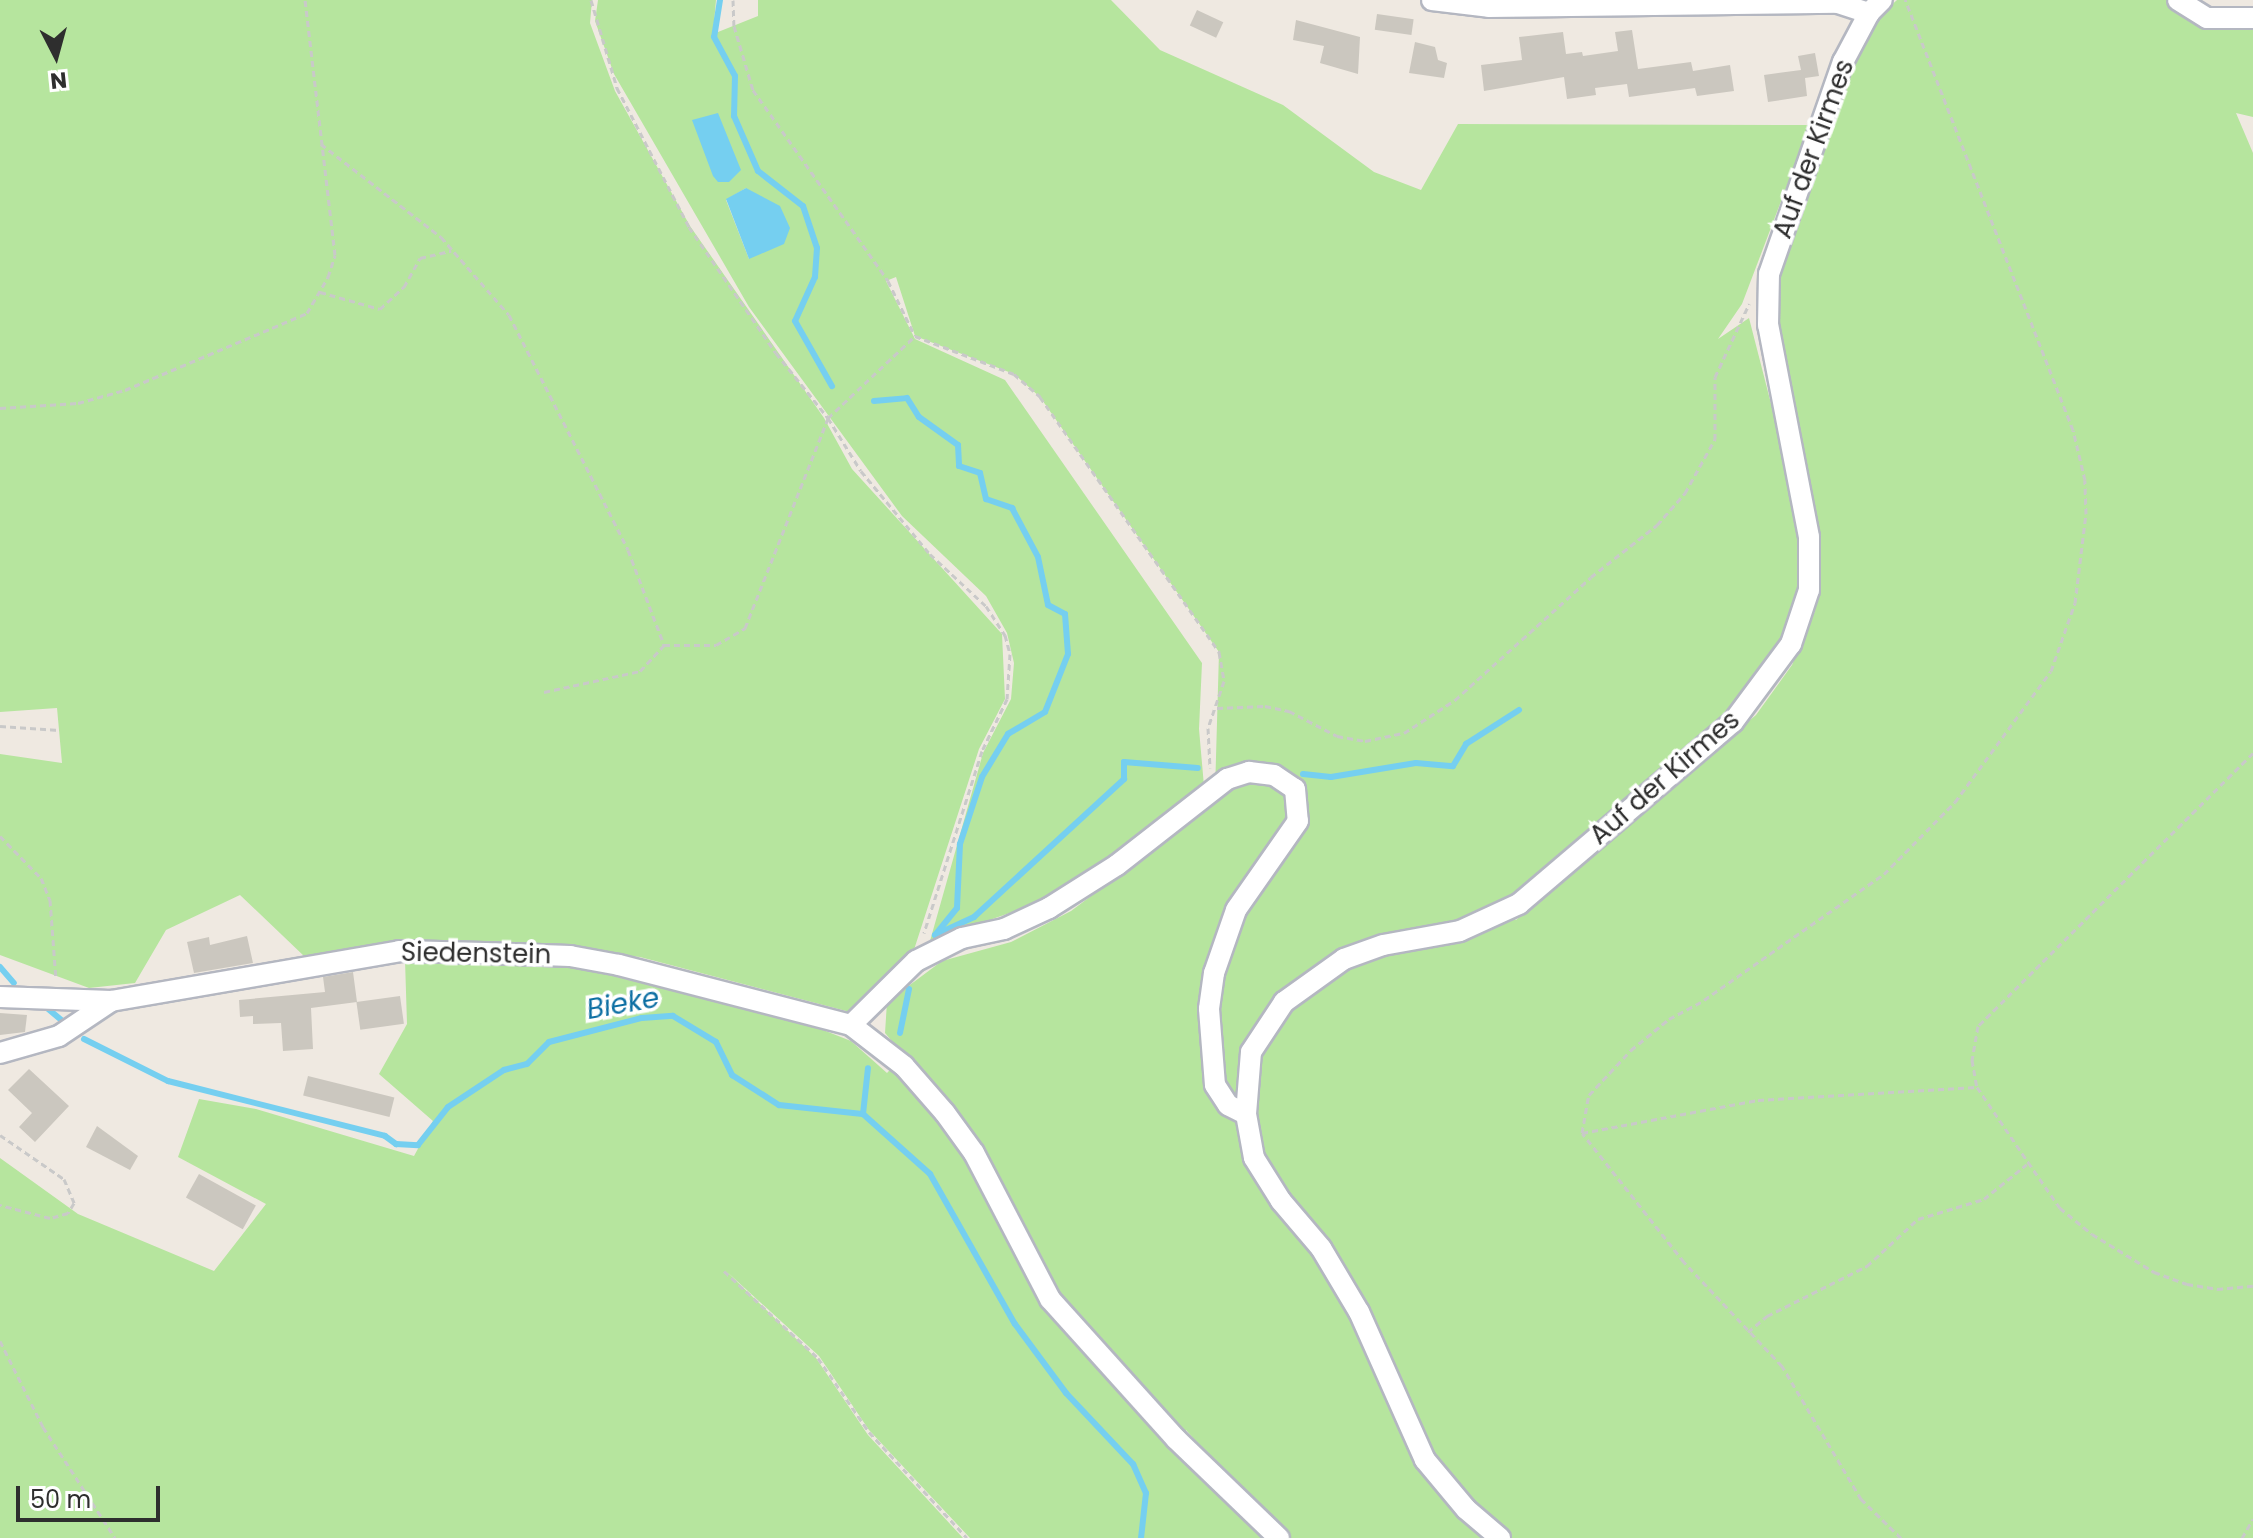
<!DOCTYPE html>
<style>
body{margin:0}
#map{position:relative;width:2253px;height:1538px;overflow:hidden;background:#efe9e1;font-family:Poppins,sans-serif}
div>[style]{position:absolute}
[style*='--x']{left:calc(var(--x)*1px);top:calc(var(--y)*1px);width:calc(var(--w)*1px);rotate:calc(var(--a)*1deg)}
.green>*{inset:0;background:#b6e59e}
.water>*{inset:0;background:#75cff0}
.stream>*{height:6px;margin:-3px;padding:0 3px;transform-origin:3px;border-radius:3px;background:#75cff0}
.building>*{inset:0;background:#cbc7bf;transform-origin:0 0}
.path>*{height:3px;margin-top:-1.5px;transform-origin:0;background:repeating-linear-gradient(90deg,#c9c9c9 0 6px,transparent 0 10px)}
.roads{filter:drop-shadow(2px 0 #b4b7c1) drop-shadow(-2px 0 #b4b7c1) drop-shadow(0 2px #b4b7c1) drop-shadow(0 -2px #b4b7c1)}
.minor>*{height:20px;margin:-10px;padding:0 10px;transform-origin:10px;border-radius:10px;background:#fff}
span{translate:-50% -50%;white-space:nowrap;text-align:center;line-height:1.15;-webkit-text-stroke:7px #fff;paint-order:stroke}
.street-label{font-size:26px;color:#2e2e2e}
.water-label{font-size:28px;color:#0d6fa3;font-style:italic}
.north{position:absolute;left:16px;top:16px;width:80px;height:80px;-webkit-text-stroke:6px #fff;paint-order:stroke;rotate:174deg;font-size:22px;font-weight:700;line-height:32px;text-align:center;color:#2e2e2e}
.north::after{content:'';display:block;margin:auto;width:28px;height:36px;background:#2e2e2e;clip-path:polygon(50% 0,100% 100%,50% 72%,0 100%)}
.scale{position:absolute;left:16px;top:1486px;width:144px;height:36px;box-sizing:border-box;border:4px solid #2e2e2e;border-top:0;padding-left:10px;font-size:24px;line-height:28px;white-space:nowrap;color:#2e2e2e;-webkit-text-stroke:6px #fff;paint-order:stroke}
</style>
<div id="map">
<div class="green">
<div style="clip-path:polygon(0 0,592px 0,590px 23px,615px 91px,690px 226px,824px 418px,852px 469px,1002px 634px,1005px 699px,979px 749px,911px 959px,850px 1012px,640px 957px,569px 950px,396px 941px,305px 957px,240px 895px,166px 930px,135px 983px,89px 988px,0 955px,0 754px,62px 763px,57px 708px,0 712px)"></div>
<div style="clip-path:polygon(evenodd,598px 0,716px 0,713px 34px,758px 16px,758px 0,1111px 0,1160px 50px,1283px 105px,1374px 172px,1421px 190px,1458px 124px,1810px 125px,1742px 304px,1718px 339px,1749px 318px,1788px 470px,1800px 551px,1794px 623px,1737px 705px,1541px 876px,1497px 906px,1516px 920px,1756px 715px,1792px 665px,1815px 611px,1819px 538px,1780px 333px,1777px 289px,1791px 229px,1851px 64px,1875px 20px,1897px 0,2167px 0,2199px 21px,2253px 24px,2253px 117px,2236px 113px,2253px 153px,2253px 1538px,1282px 1538px,1186px 1430px,1173px 1447px,1262px 1538px,970px 1538px,869px 1430px,819px 1356px,725px 1270px,816px 1358px,868px 1435px,963px 1538px,0 1538px,0 1158px,78px 1214px,214px 1271px,266px 1204px,178px 1157px,199px 1099px,256px 1109px,414px 1156px,433px 1121px,379px 1074px,407px 1024px,405px 960px,565px 964px,813px 1026px,851px 1041px,887px 1073px,904px 1055px,885px 1033px,887px 1002px,942px 961px,1011px 942px,1071px 911px,1150px 852px,1215px 792px,1219px 652px,1040px 397px,1014px 374px,915px 336px,896px 277px,886px 281px,915px 339px,1005px 380px,1202px 663px,1199px 729px,1204px 786px,1113px 859px,1035px 904px,930px 941px,983px 753px,1011px 699px,1014px 663px,1007px 633px,986px 596px,902px 516px,749px 307px,614px 74px,595px 21px,598px 0,746px 188px,749px 259px,726px 200px,746px 188px)"></div>
</div>
<div class="water">
<div style="clip-path:polygon(718px 113px,741px 170px,729px 182px,718px 182px,713px 176px,692px 120px)"></div>
<div style="clip-path:polygon(746px 188px,780px 206px,790px 228px,784px 244px,749px 259px,726px 199px)"></div>
</div>
<div class="stream">
<div style="--x:720;--y:0;--w:37;--a:99"></div>
<div style="--x:714;--y:37;--w:44;--a:61.7"></div>
<div style="--x:735;--y:76;--w:40;--a:91.4"></div>
<div style="--x:734;--y:116;--w:60;--a:66.4"></div>
<div style="--x:758;--y:171;--w:57;--a:37.9"></div>
<div style="--x:803;--y:206;--w:44;--a:71.6"></div>
<div style="--x:817;--y:248;--w:29;--a:94"></div>
<div style="--x:815;--y:277;--w:48;--a:114.4"></div>
<div style="--x:795;--y:321;--w:75;--a:60.4"></div>
<div style="--x:874;--y:401;--w:33;--a:-5"></div>
<div style="--x:907;--y:398;--w:22;--a:58"></div>
<div style="--x:919;--y:417;--w:48;--a:35.7"></div>
<div style="--x:958;--y:445;--w:21;--a:87"></div>
<div style="--x:959;--y:466;--w:22;--a:18"></div>
<div style="--x:980;--y:473;--w:27;--a:77"></div>
<div style="--x:986;--y:499;--w:28;--a:19"></div>
<div style="--x:1012;--y:508;--w:55;--a:62"></div>
<div style="--x:1038;--y:557;--w:49;--a:78.2"></div>
<div style="--x:1048;--y:605;--w:19;--a:28"></div>
<div style="--x:1065;--y:614;--w:40;--a:85.7"></div>
<div style="--x:1068;--y:654;--w:62;--a:111.6"></div>
<div style="--x:1045;--y:712;--w:43;--a:149.3"></div>
<div style="--x:1008;--y:734;--w:50;--a:121.2"></div>
<div style="--x:982;--y:777;--w:71;--a:108.2"></div>
<div style="--x:960;--y:844;--w:64;--a:92.7"></div>
<div style="--x:957;--y:908;--w:35;--a:129"></div>
<div style="--x:1303;--y:774;--w:28;--a:6"></div>
<div style="--x:1331;--y:777;--w:86;--a:-9.4"></div>
<div style="--x:1416;--y:763;--w:37;--a:5"></div>
<div style="--x:1453;--y:766;--w:26;--a:-59"></div>
<div style="--x:1466;--y:744;--w:63;--a:-32.7"></div>
<div style="--x:935;--y:935;--w:43;--a:-24.8"></div>
<div style="--x:974;--y:917;--w:204;--a:-42.6"></div>
<div style="--x:1124;--y:779;--w:17;--a:-90"></div>
<div style="--x:1124;--y:762;--w:74;--a:4.6"></div>
<div style="--x:0;--y:967;--w:21;--a:49"></div>
<div style="--x:47;--y:1008;--w:23;--a:40"></div>
<div style="--x:900;--y:1033;--w:45;--a:-78.4"></div>
<div style="--x:84;--y:1039;--w:94;--a:26.6"></div>
<div style="--x:168;--y:1081;--w:224;--a:14.2"></div>
<div style="--x:385;--y:1136;--w:14;--a:36"></div>
<div style="--x:396;--y:1144;--w:22;--a:3"></div>
<div style="--x:418;--y:1145;--w:48;--a:-51.7"></div>
<div style="--x:448;--y:1107;--w:67;--a:-33.5"></div>
<div style="--x:504;--y:1070;--w:24;--a:-15"></div>
<div style="--x:527;--y:1064;--w:31;--a:-45"></div>
<div style="--x:549;--y:1042;--w:96;--a:-14.5"></div>
<div style="--x:642;--y:1018;--w:31;--a:-4"></div>
<div style="--x:673;--y:1016;--w:50;--a:31.2"></div>
<div style="--x:716;--y:1042;--w:37;--a:64"></div>
<div style="--x:732;--y:1075;--w:56;--a:32.6"></div>
<div style="--x:779;--y:1105;--w:84;--a:6.1"></div>
<div style="--x:863;--y:1114;--w:90;--a:41.8"></div>
<div style="--x:930;--y:1174;--w:172;--a:60.5"></div>
<div style="--x:1015;--y:1324;--w:86;--a:53.5"></div>
<div style="--x:1066;--y:1393;--w:98;--a:46.7"></div>
<div style="--x:1133;--y:1464;--w:32;--a:66"></div>
<div style="--x:1146;--y:1493;--w:45;--a:96.3"></div>
<div style="--x:863;--y:1114;--w:46;--a:-83.8"></div>
</div>
<div class="building">
<div style="left:1197px;top:10px;width:29px;height:17px;rotate:25deg"></div>
<div style="left:1377px;top:14px;width:37px;height:16px;rotate:8deg"></div>
<div style="clip-path:polygon(1296px 20px,1360px 37px,1358px 74px,1320px 63px,1324px 46px,1293px 40px)"></div>
<div style="clip-path:polygon(1632px 30px,1638px 69px,1691px 62px,1693px 71px,1730px 65px,1734px 91px,1697px 96px,1695px 88px,1629px 97px,1627px 84px,1595px 88px,1596px 95px,1567px 99px,1564px 77px,1484px 91px,1481px 65px,1522px 60px,1519px 37px,1563px 32px,1566px 54px,1582px 52px,1583px 56px,1618px 51px,1615px 32px)"></div>
<div style="clip-path:polygon(1415px 42px,1435px 47px,1438px 60px,1447px 63px,1444px 78px,1409px 73px)"></div>
<div style="clip-path:polygon(1815px 53px,1819px 76px,1805px 78px,1807px 96px,1768px 102px,1764px 75px,1801px 70px,1798px 56px)"></div>
<div style="clip-path:polygon(247px 936px,253px 963px,194px 973px,187px 942px,209px 937px,210px 945px)"></div>
<div style="clip-path:polygon(353px 972px,357px 1002px,311px 1008px,313px 1049px,283px 1051px,281px 1023px,253px 1024px,253px 1016px,240px 1017px,239px 1000px,325px 992px,323px 977px)"></div>
<div style="left:400px;top:996px;width:28px;height:44px;rotate:82deg"></div>
<div style="clip-path:polygon(0 1013px,27px 1015px,25px 1032px,0 1035px)"></div>
<div style="clip-path:polygon(29px 1069px,69px 1106px,35px 1142px,19px 1127px,32px 1113px,8px 1090px)"></div>
<div style="left:308px;top:1076px;width:89px;height:20px;rotate:14deg"></div>
<div style="clip-path:polygon(97px 1126px,138px 1156px,130px 1170px,86px 1147px)"></div>
<div style="left:199px;top:1174px;width:65px;height:27px;rotate:29deg"></div>
</div>
<div class="path">
<div style="--x:591;--y:0;--w:92;--a:73.5"></div>
<div style="--x:617;--y:88;--w:157;--a:62.6"></div>
<div style="--x:689;--y:227;--w:153;--a:55.4"></div>
<div style="--x:776;--y:353;--w:83;--a:51.3"></div>
<div style="--x:828;--y:418;--w:62;--a:58.1"></div>
<div style="--x:861;--y:471;--w:108;--a:50.3"></div>
<div style="--x:930;--y:554;--w:76;--a:42.9"></div>
<div style="--x:986;--y:606;--w:35;--a:57"></div>
<div style="--x:1005;--y:635;--w:20;--a:75"></div>
<div style="--x:1010;--y:654;--w:45;--a:93.8"></div>
<div style="--x:1007;--y:699;--w:58;--a:115.7"></div>
<div style="--x:982;--y:751;--w:191;--a:107.7"></div>
<div style="--x:733;--y:0;--w:26;--a:88"></div>
<div style="--x:734;--y:26;--w:67;--a:73.5"></div>
<div style="--x:753;--y:90;--w:234;--a:54.7"></div>
<div style="--x:888;--y:281;--w:61;--a:63.9"></div>
<div style="--x:915;--y:336;--w:106;--a:21"></div>
<div style="--x:1014;--y:374;--w:35;--a:41"></div>
<div style="--x:1040;--y:397;--w:312;--a:54.9"></div>
<div style="--x:1219;--y:652;--w:29;--a:80"></div>
<div style="--x:1224;--y:681;--w:50;--a:108.8"></div>
<div style="--x:1208;--y:728;--w:40;--a:87.1"></div>
<div style="--x:321;--y:144;--w:152;--a:37.8"></div>
<div style="--x:441;--y:237;--w:103;--a:48.9"></div>
<div style="--x:509;--y:315;--w:263;--a:63.1"></div>
<div style="--x:628;--y:550;--w:102;--a:69.2"></div>
<div style="--x:320;--y:292;--w:62;--a:15.8"></div>
<div style="--x:380;--y:309;--w:33;--a:-43"></div>
<div style="--x:404;--y:287;--w:33;--a:-61"></div>
<div style="--x:420;--y:258;--w:32;--a:-13"></div>
<div style="--x:0;--y:408;--w:78;--a:-3.7"></div>
<div style="--x:78;--y:403;--w:49;--a:-15.5"></div>
<div style="--x:125;--y:390;--w:198;--a:-22.9"></div>
<div style="--x:307;--y:313;--w:42;--a:-59.7"></div>
<div style="--x:328;--y:277;--w:23;--a:-72"></div>
<div style="--x:335;--y:255;--w:257;--a:-96.7"></div>
<div style="--x:544;--y:692;--w:98;--a:-12.3"></div>
<div style="--x:640;--y:671;--w:35;--a:-47"></div>
<div style="--x:664;--y:645;--w:52;--a:0"></div>
<div style="--x:716;--y:645;--w:34;--a:-30"></div>
<div style="--x:745;--y:628;--w:226;--a:-68.4"></div>
<div style="--x:828;--y:418;--w:120;--a:-43.3"></div>
<div style="--x:1217;--y:708;--w:48;--a:-2.4"></div>
<div style="--x:1265;--y:706;--w:25;--a:12"></div>
<div style="--x:1289;--y:711;--w:54;--a:27.5"></div>
<div style="--x:1337;--y:736;--w:28;--a:10"></div>
<div style="--x:1365;--y:741;--w:40;--a:-12"></div>
<div style="--x:1404;--y:733;--w:61;--a:-32.9"></div>
<div style="--x:1455;--y:700;--w:183;--a:-42.1"></div>
<div style="--x:1591;--y:577;--w:84;--a:-38.2"></div>
<div style="--x:1657;--y:525;--w:43;--a:-48.8"></div>
<div style="--x:1685;--y:493;--w:62;--a:-60.9"></div>
<div style="--x:1715;--y:439;--w:62;--a:-90"></div>
<div style="--x:1715;--y:377;--w:81;--a:-65"></div>
<div style="--x:0;--y:726;--w:59;--a:3.9"></div>
<div style="--x:2253;--y:753;--w:387;--a:135.2"></div>
<div style="--x:1978;--y:1026;--w:35;--a:100"></div>
<div style="--x:1972;--y:1060;--w:27;--a:80"></div>
<div style="--x:1977;--y:1087;--w:91;--a:55.8"></div>
<div style="--x:2028;--y:1162;--w:56;--a:55.2"></div>
<div style="--x:2060;--y:1208;--w:41;--a:39.1"></div>
<div style="--x:2092;--y:1234;--w:73;--a:31.5"></div>
<div style="--x:2154;--y:1272;--w:35;--a:20"></div>
<div style="--x:2187;--y:1284;--w:30;--a:9"></div>
<div style="--x:2217;--y:1289;--w:36;--a:-5"></div>
<div style="--x:0;--y:836;--w:59;--a:45.7"></div>
<div style="--x:41;--y:878;--w:24;--a:68"></div>
<div style="--x:50;--y:900;--w:79;--a:85.7"></div>
<div style="--x:1582;--y:1133;--w:179;--a:-10.6"></div>
<div style="--x:1758;--y:1100;--w:219;--a:-3.4"></div>
<div style="--x:0;--y:1135;--w:78;--a:34.5"></div>
<div style="--x:64;--y:1179;--w:26;--a:67"></div>
<div style="--x:74;--y:1203;--w:12;--a:121"></div>
<div style="--x:68;--y:1213;--w:19;--a:164"></div>
<div style="--x:50;--y:1218;--w:52;--a:-165.4"></div>
<div style="--x:724;--y:1271;--w:128;--a:42.8"></div>
<div style="--x:818;--y:1358;--w:90;--a:55.4"></div>
<div style="--x:869;--y:1432;--w:144;--a:47.2"></div>
<div style="--x:1748;--y:1332;--w:25;--a:-40"></div>
<div style="--x:1767;--y:1316;--w:112;--a:-26.6"></div>
<div style="--x:1867;--y:1266;--w:69;--a:-42.7"></div>
<div style="--x:1918;--y:1219;--w:69;--a:-16.9"></div>
<div style="--x:1984;--y:1199;--w:55;--a:-39.1"></div>
<div style="--x:0;--y:1341;--w:96;--a:63.4"></div>
<div style="--x:43;--y:1427;--w:132;--a:57"></div>
<div style="--x:1901;--y:1538;--w:56;--a:-135.7"></div>
<div style="--x:1861;--y:1499;--w:155;--a:-120.7"></div>
<div style="--x:1782;--y:1366;--w:143;--a:-133.3"></div>
<div style="--x:1684;--y:1262;--w:164;--a:-128.3"></div>
<div style="--x:1582;--y:1133;--w:39;--a:-80"></div>
<div style="--x:1589;--y:1095;--w:62;--a:-47"></div>
<div style="--x:1631;--y:1050;--w:49;--a:-39.2"></div>
<div style="--x:1669;--y:1019;--w:40;--a:-28"></div>
<div style="--x:1704;--y:1000;--w:220;--a:-35"></div>
<div style="--x:1884;--y:874;--w:101;--a:-45.4"></div>
<div style="--x:1955;--y:802;--w:162;--a:-53.8"></div>
<div style="--x:2051;--y:671;--w:72;--a:-70.6"></div>
<div style="--x:2075;--y:603;--w:90;--a:-83"></div>
<div style="--x:2086;--y:514;--w:34;--a:-92"></div>
<div style="--x:2085;--y:480;--w:51;--a:-103.5"></div>
<div style="--x:2073;--y:430;--w:462;--a:-111.3"></div>
<div style="--x:2242;--y:1538;--w:22;--a:-60"></div>
</div>
<div class="roads">
<div class="minor">
<div style="--x:1432;--y:0;--w:57;--a:7"></div>
<div style="--x:1489;--y:7;--w:349;--a:-0.7"></div>
<div style="--x:1838;--y:3;--w:33;--a:18"></div>
<div style="--x:2178;--y:0;--w:34;--a:32"></div>
<div style="--x:2207;--y:18;--w:46;--a:0"></div>
<div style="--x:0;--y:997;--w:111;--a:2.1"></div>
<div style="--x:111;--y:1001;--w:292;--a:-9.8"></div>
<div style="--x:399;--y:951;--w:86;--a:1.3"></div>
<div style="--x:485;--y:953;--w:85;--a:2"></div>
<div style="--x:570;--y:956;--w:50;--a:10.4"></div>
<div style="--x:619;--y:965;--w:240;--a:14.5"></div>
<div style="--x:851;--y:1025;--w:67;--a:37.7"></div>
<div style="--x:904;--y:1066;--w:62;--a:48.9"></div>
<div style="--x:945;--y:1113;--w:49;--a:54.1"></div>
<div style="--x:974;--y:1153;--w:165;--a:62.5"></div>
<div style="--x:1050;--y:1299;--w:188;--a:48"></div>
<div style="--x:1176;--y:1439;--w:143;--a:43.9"></div>
<div style="--x:851;--y:1025;--w:91;--a:-44.6"></div>
<div style="--x:916;--y:961;--w:51;--a:-26.6"></div>
<div style="--x:962;--y:938;--w:43;--a:-12.1"></div>
<div style="--x:1004;--y:929;--w:50;--a:-25"></div>
<div style="--x:1049;--y:908;--w:80;--a:-32.3"></div>
<div style="--x:1117;--y:865;--w:140;--a:-38"></div>
<div style="--x:1227;--y:779;--w:23;--a:-18"></div>
<div style="--x:1249;--y:772;--w:25;--a:7"></div>
<div style="--x:1274;--y:775;--w:25;--a:34"></div>
<div style="--x:1295;--y:789;--w:32;--a:85"></div>
<div style="--x:1298;--y:821;--w:108;--a:124.9"></div>
<div style="--x:1236;--y:910;--w:67;--a:109.2"></div>
<div style="--x:1214;--y:973;--w:36;--a:98"></div>
<div style="--x:1209;--y:1009;--w:76;--a:85.5"></div>
<div style="--x:1215;--y:1085;--w:24;--a:57"></div>
<div style="--x:1228;--y:1105;--w:20;--a:27"></div>
<div style="--x:0;--y:1053;--w:61;--a:-16.1"></div>
<div style="--x:59;--y:1036;--w:63;--a:-33.9"></div>
<div style="--x:1500;--y:1538;--w:45;--a:-139.5"></div>
<div style="--x:1466;--y:1509;--w:64;--a:-129.9"></div>
<div style="--x:1425;--y:1460;--w:162;--a:-114"></div>
<div style="--x:1359;--y:1312;--w:74;--a:-120.7"></div>
<div style="--x:1321;--y:1248;--w:62;--a:-130.4"></div>
<div style="--x:1281;--y:1201;--w:51;--a:-122.1"></div>
<div style="--x:1254;--y:1158;--w:45;--a:-100.3"></div>
<div style="--x:1246;--y:1114;--w:62;--a:-85.4"></div>
<div style="--x:1251;--y:1052;--w:60;--a:-56.6"></div>
<div style="--x:1284;--y:1002;--w:74;--a:-35.6"></div>
<div style="--x:1344;--y:959;--w:41;--a:-19.7"></div>
<div style="--x:1383;--y:945;--w:78;--a:-10.3"></div>
<div style="--x:1460;--y:931;--w:65;--a:-24.6"></div>
<div style="--x:1519;--y:904;--w:281;--a:-40.4"></div>
<div style="--x:1733;--y:722;--w:97;--a:-53.4"></div>
<div style="--x:1791;--y:644;--w:57;--a:-71.6"></div>
<div style="--x:1809;--y:590;--w:53;--a:-90"></div>
<div style="--x:1809;--y:537;--w:216;--a:-100.9"></div>
<div style="--x:1768;--y:325;--w:51;--a:-88.9"></div>
<div style="--x:1769;--y:274;--w:225;--a:-70.8"></div>
<div style="--x:1843;--y:62;--w:55;--a:-62"></div>
<div style="--x:1869;--y:13;--w:18;--a:-45"></div>
</div>
</div>
<div class="street-label">
<span style="left:1814px;top:149px;rotate:-70deg">Auf der Kirmes</span>
<span style="left:1665px;top:778px;rotate:-41deg">Auf der Kirmes</span>
<span style="left:476px;top:954px;rotate:1deg">Siedenstein</span>
</div>
<div class="water-label">
<span style="left:623px;top:1004px;rotate:-10deg">Bieke</span>
</div>
<div class="north">N</div>
<div class="scale">50 m</div>
</div>
